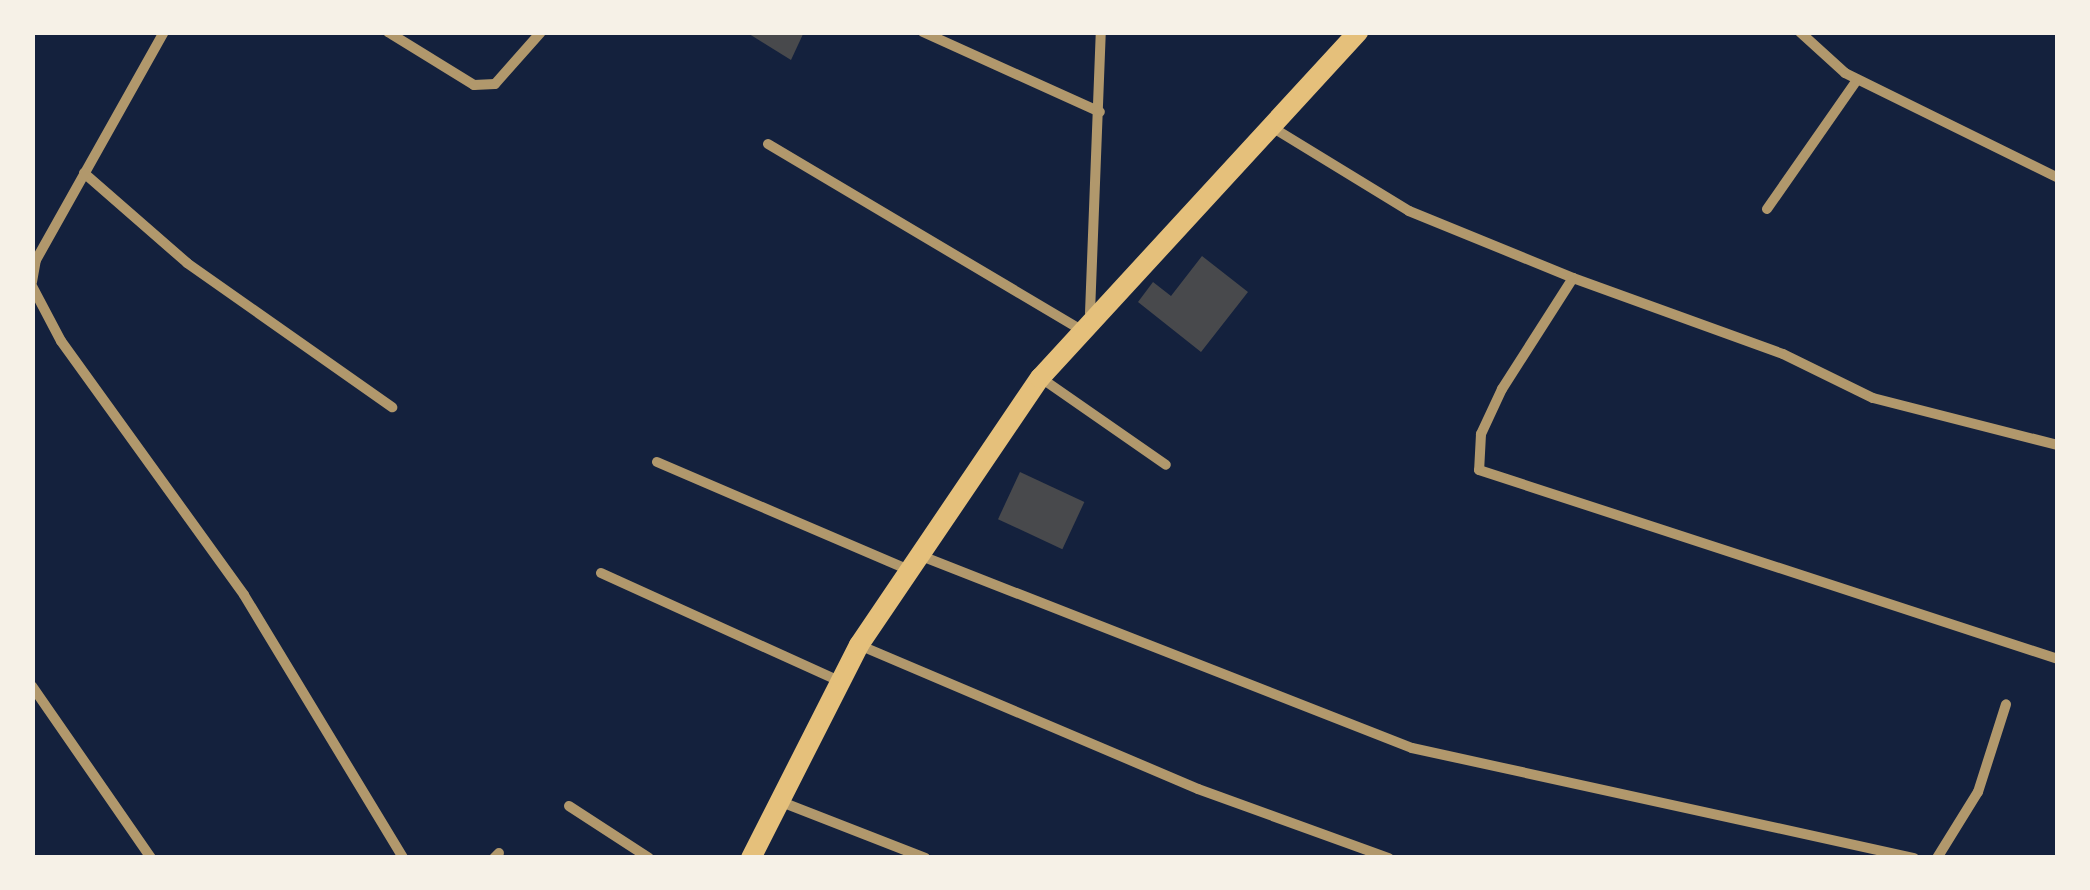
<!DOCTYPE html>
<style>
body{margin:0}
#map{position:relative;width:2090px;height:890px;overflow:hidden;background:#14213d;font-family:"Noto Sans",sans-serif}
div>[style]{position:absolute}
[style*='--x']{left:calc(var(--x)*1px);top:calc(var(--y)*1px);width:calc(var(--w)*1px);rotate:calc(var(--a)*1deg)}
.building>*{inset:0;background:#48494c;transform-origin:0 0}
.minor>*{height:10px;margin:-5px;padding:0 5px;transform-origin:5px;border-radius:5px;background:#b1986c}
.secondary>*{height:20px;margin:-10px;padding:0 10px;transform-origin:10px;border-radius:10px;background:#e5c07b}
span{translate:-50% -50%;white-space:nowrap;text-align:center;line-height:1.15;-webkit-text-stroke:9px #f6f1e7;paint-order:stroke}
.frame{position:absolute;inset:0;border:35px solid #f6f1e7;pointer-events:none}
</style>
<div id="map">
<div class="building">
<div style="clip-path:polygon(746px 32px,804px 32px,791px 60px)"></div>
<div style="clip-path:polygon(1202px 256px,1248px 292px,1201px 352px,1138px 302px,1153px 282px,1171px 296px)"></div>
<div style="left:1020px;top:472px;width:71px;height:52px;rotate:25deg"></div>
</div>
<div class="minor">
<div style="--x:388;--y:32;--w:101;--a:31.6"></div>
<div style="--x:474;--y:85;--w:21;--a:-3"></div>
<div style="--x:495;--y:84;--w:69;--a:-48.5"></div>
<div style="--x:923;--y:32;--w:194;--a:24.3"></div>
<div style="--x:1800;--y:32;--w:61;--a:42.3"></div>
<div style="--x:1845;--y:73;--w:237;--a:26.2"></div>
<div style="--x:1270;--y:126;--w:163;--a:31.4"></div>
<div style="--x:1409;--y:211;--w:177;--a:22.2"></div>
<div style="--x:1573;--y:278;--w:223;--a:19.9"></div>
<div style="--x:1783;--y:354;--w:100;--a:26.1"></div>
<div style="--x:1873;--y:398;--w:191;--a:14.3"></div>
<div style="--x:768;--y:144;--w:362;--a:30.7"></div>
<div style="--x:84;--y:173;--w:137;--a:41.1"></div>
<div style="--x:187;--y:263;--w:251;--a:35.1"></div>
<div style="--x:1767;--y:209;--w:157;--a:-55.1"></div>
<div style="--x:1573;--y:278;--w:132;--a:122.6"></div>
<div style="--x:1502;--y:389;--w:50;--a:115"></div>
<div style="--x:1481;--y:434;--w:36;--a:93"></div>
<div style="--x:1479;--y:470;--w:609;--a:18.08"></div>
<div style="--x:32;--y:282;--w:22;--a:-80"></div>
<div style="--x:36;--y:260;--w:261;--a:-60.7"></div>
<div style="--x:32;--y:286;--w:62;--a:62.2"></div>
<div style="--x:61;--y:341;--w:313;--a:54.2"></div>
<div style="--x:244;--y:595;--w:307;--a:58.8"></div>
<div style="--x:1090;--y:313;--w:281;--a:-87.8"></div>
<div style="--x:1041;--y:378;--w:152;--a:34.8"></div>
<div style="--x:657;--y:462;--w:272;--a:23.2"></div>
<div style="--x:919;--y:555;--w:529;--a:21.38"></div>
<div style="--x:1412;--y:748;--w:514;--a:12.36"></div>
<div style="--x:601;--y:573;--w:261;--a:24.4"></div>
<div style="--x:859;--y:645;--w:368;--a:23"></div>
<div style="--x:1198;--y:789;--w:203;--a:19.9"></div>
<div style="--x:32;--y:686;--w:209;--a:55.3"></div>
<div style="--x:779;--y:801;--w:157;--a:21.3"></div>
<div style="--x:569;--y:806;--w:95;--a:33"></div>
<div style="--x:494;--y:858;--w:7;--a:-45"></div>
<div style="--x:1937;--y:858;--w:78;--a:-58.2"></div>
<div style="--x:1978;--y:792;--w:92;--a:-72.3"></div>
</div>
<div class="secondary">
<div style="--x:751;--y:858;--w:239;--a:-63.1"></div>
<div style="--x:859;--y:645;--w:323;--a:-55.9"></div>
<div style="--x:1040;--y:378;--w:470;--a:-47.4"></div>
</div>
<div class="frame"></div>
</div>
